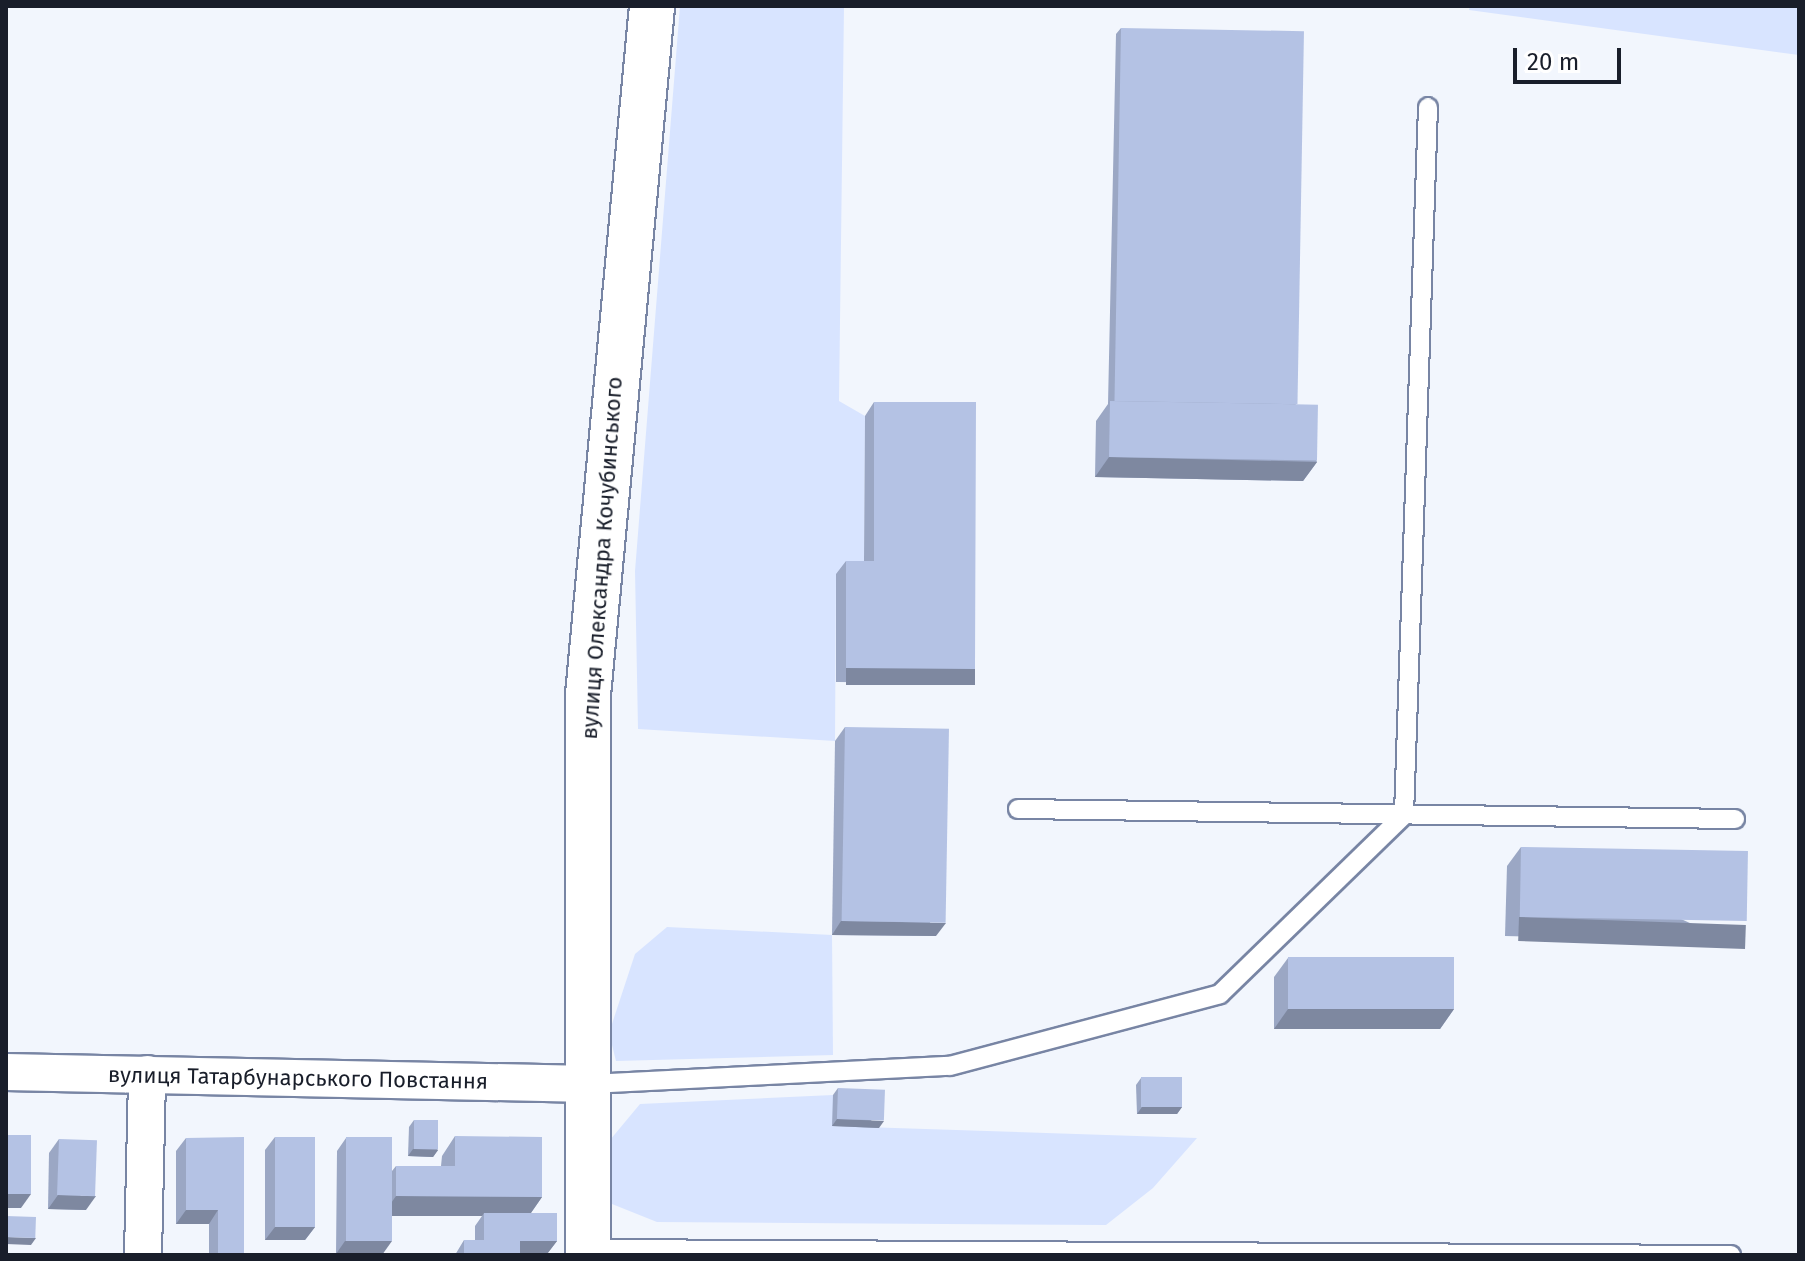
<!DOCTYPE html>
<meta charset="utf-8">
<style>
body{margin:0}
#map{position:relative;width:1805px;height:1261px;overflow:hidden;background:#f2f6fd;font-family:"Fira Sans",sans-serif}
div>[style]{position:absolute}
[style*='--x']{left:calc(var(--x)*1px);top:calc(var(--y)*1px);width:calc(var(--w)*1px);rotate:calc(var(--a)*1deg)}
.green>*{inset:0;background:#d8e4ff}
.roads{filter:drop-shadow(2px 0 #7885a4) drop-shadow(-2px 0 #7885a4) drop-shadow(0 2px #7885a4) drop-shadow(0 -2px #7885a4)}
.service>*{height:18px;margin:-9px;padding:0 9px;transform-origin:9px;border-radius:9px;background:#fff}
.minor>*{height:36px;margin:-18px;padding:0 18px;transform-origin:18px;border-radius:18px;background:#fff}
.tertiary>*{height:44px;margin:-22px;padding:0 22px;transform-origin:22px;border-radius:22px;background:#fff}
.wall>*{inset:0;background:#9ba7c4}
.shaded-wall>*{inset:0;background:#7e88a0;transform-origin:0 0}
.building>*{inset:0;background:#b4c2e4;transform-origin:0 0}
span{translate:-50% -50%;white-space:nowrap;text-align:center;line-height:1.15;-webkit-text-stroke:7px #fff;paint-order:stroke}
.street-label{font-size:22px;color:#191e2a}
.frame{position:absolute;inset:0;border:8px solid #191e2a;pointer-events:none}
.scale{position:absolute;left:1513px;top:48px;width:108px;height:36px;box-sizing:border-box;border:4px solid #191e2a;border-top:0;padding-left:10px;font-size:24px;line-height:28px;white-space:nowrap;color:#191e2a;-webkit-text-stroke:6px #fff;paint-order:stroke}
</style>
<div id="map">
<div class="green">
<div style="clip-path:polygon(680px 6px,844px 6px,839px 401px,865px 416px,864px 574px,836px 575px,835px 741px,638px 729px,635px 571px)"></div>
<div style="clip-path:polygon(1470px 6px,1799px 6px,1799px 55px,1469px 10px)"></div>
<div style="clip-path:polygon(667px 927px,832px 935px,833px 1055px,616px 1061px,609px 1033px,635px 954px)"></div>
<div style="clip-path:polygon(833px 1095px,833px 1126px,1197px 1138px,1153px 1188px,1106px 1225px,657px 1222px,612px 1204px,610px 1140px,640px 1104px)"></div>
</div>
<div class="roads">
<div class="service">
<div style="--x:1018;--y:809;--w:717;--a:0.8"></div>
<div style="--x:590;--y:1084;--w:360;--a:-2.9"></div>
<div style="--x:950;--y:1066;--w:279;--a:-14.9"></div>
<div style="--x:1220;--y:994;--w:257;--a:-44.2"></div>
<div style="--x:1404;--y:815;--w:708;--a:-88.06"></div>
<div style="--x:588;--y:1249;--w:1143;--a:0.3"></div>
</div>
<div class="minor">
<div style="--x:6;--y:1072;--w:584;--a:1.18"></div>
<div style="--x:143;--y:1255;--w:181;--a:-88.7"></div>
</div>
<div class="tertiary">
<div style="--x:588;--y:1255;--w:560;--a:-90"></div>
<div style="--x:588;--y:695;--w:692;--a:-84.69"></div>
</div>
</div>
<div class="wall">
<div style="clip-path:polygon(1121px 28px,1296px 405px,1317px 462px,1303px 481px,1095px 477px,1096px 421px,1108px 404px,1116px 34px)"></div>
<div style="clip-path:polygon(874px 402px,966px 683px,836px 682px,836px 574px,846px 561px,864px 561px,865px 416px)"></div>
<div style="clip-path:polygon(845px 727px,936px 936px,832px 935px,835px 741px)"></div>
<div style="clip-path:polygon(1521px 847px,1732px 942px,1505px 936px,1507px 866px)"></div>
<div style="clip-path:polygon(1288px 958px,1454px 1009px,1440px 1029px,1274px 1029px,1274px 977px)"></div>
<div style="clip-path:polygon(1141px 1078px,1182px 1107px,1177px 1114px,1137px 1114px,1136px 1085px)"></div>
<div style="clip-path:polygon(838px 1088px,879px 1128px,832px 1126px,833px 1095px)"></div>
<div style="clip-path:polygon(414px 1120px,438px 1150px,433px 1157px,408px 1156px,409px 1127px)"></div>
<div style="clip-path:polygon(455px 1136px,542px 1197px,531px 1213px,557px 1241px,547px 1254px,455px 1255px,464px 1240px,475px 1240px,475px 1226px,482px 1216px,392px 1216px,382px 1255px,336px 1254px,337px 1151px,346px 1138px,392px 1171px,396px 1166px,441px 1166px,442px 1156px)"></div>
<div style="clip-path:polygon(275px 1137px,315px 1227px,305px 1240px,265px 1240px,265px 1150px)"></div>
<div style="clip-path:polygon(186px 1138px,244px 1255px,209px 1255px,209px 1224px,176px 1224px,176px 1151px)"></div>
<div style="clip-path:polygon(59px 1139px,86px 1210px,48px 1209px,49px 1153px)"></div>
</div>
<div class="shaded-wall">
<div style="clip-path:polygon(1109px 457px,1317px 462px,1303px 481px,1095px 477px)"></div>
<div style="left:846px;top:668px;width:129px;height:17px"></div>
<div style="left:1519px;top:917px;width:227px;height:24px;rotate:2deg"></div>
<div style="clip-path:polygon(841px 921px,946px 923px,936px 936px,832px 935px)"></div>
<div style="clip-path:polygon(1288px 1009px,1454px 1009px,1440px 1029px,1274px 1029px)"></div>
<div style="clip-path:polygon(1142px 1107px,1182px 1107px,1177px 1114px,1137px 1114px)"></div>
<div style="clip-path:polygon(837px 1119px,884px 1121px,879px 1128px,832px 1126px)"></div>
<div style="clip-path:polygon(413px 1149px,438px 1150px,433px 1157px,408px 1156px)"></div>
<div style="clip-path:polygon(6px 1194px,31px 1194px,21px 1208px,6px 1208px)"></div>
<div style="clip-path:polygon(58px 1195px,96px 1196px,86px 1210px,48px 1209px)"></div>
<div style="clip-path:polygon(396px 1196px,542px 1197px,528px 1217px,484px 1213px,482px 1216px,382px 1216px)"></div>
<div style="clip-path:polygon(186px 1210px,218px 1210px,209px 1224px,176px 1224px)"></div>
<div style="clip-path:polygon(275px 1227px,315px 1227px,305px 1240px,265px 1240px)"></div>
<div style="clip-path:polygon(6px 1237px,36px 1238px,31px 1245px,6px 1244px)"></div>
<div style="clip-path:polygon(345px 1241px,392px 1241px,382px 1255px,336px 1254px)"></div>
<div style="clip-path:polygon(520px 1241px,557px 1241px,547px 1254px,510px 1254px)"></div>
</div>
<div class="building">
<div style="left:1121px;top:28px;width:183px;height:373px;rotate:1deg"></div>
<div style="left:1110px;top:401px;width:208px;height:56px;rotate:1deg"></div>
<div style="clip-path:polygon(874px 402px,976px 402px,975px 669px,846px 668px,846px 561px,874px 561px)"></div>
<div style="left:845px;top:727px;width:104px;height:194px;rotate:1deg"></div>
<div style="left:1521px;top:847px;width:227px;height:70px;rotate:1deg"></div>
<div style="left:1454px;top:957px;width:52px;height:166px;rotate:90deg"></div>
<div style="left:1182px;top:1077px;width:30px;height:41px;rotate:90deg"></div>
<div style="left:838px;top:1088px;width:47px;height:31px;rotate:2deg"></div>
<div style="left:414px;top:1120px;width:24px;height:29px"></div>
<div style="left:6px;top:1135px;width:25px;height:59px"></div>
<div style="clip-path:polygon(455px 1136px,542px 1137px,542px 1197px,396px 1196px,396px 1166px,455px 1166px)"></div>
<div style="clip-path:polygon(244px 1137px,244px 1255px,218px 1255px,218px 1210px,186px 1210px,186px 1138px)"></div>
<div style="left:275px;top:1137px;width:40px;height:90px"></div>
<div style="left:392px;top:1137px;width:104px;height:46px;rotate:90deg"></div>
<div style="left:59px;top:1139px;width:38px;height:56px;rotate:2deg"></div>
<div style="clip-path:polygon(484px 1213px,557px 1213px,557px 1241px,520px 1241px,520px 1255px,464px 1255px,464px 1240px,484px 1240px)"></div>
<div style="left:6px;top:1216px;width:30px;height:21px;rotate:2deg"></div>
</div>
<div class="street-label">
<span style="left:602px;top:558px;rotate:-86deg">вулиця Олександра Кочубинського</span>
<span style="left:298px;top:1078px;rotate:1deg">вулиця Татарбунарського Повстання</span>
</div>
<div class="frame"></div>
<div class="scale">20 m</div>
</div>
